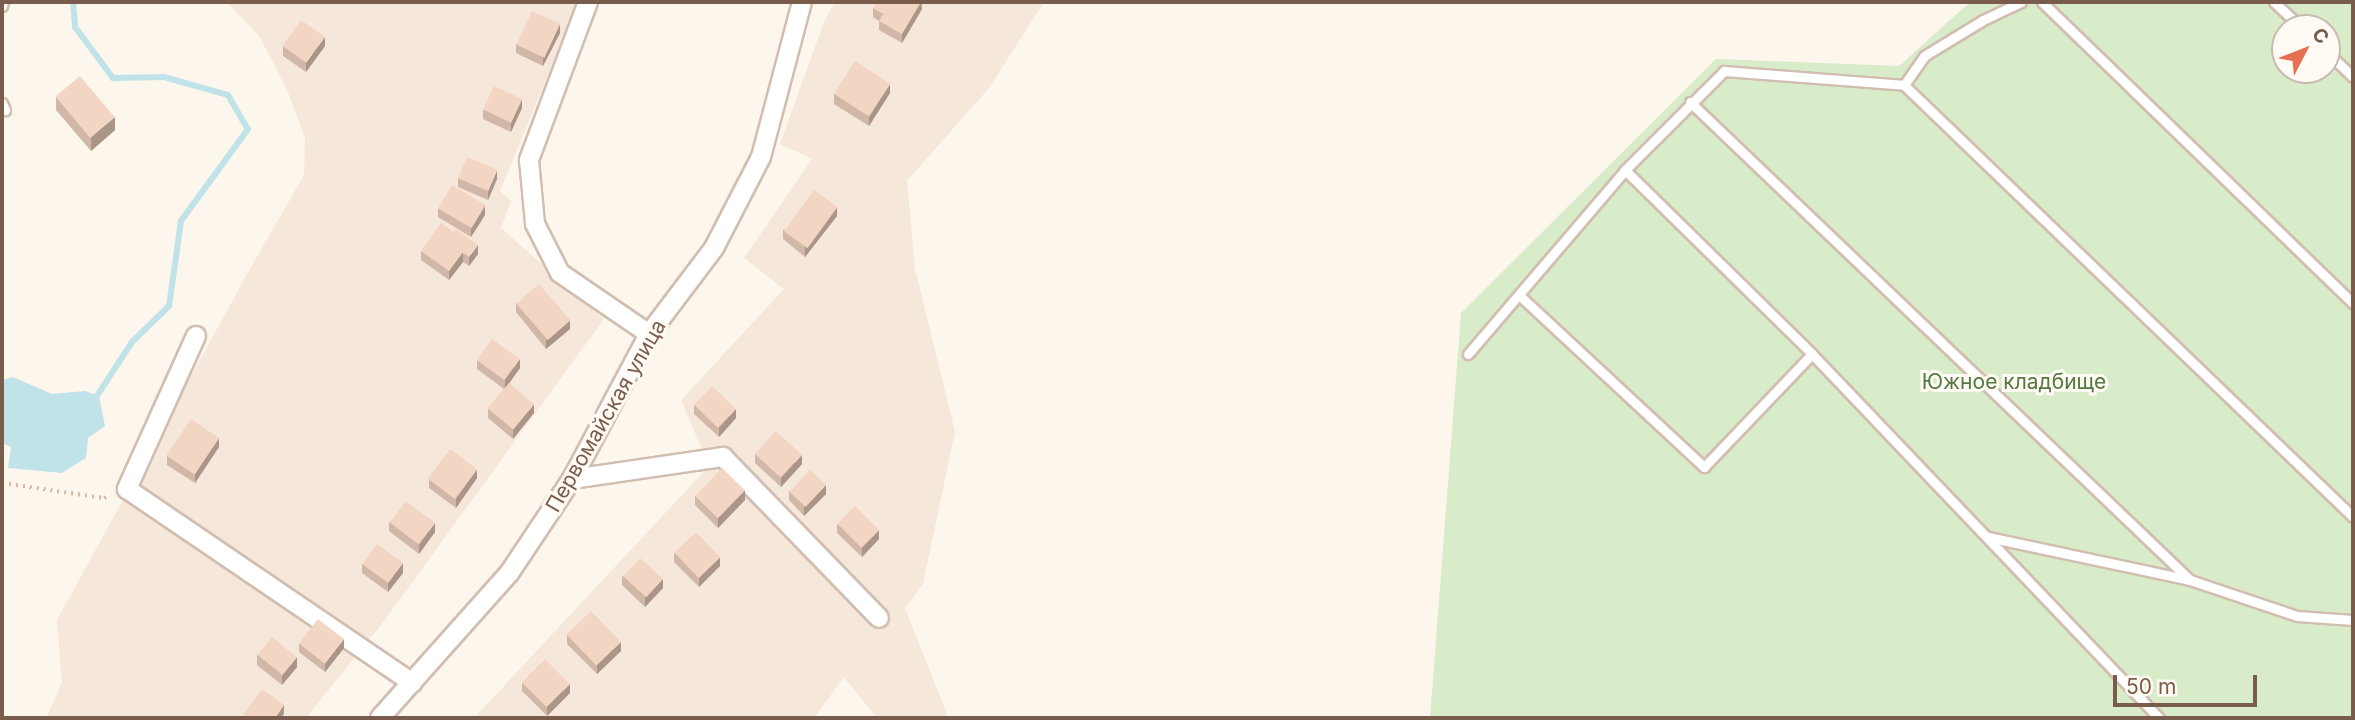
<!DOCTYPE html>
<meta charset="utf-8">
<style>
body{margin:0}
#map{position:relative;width:2355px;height:720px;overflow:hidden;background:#fdf6ec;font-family:Inter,sans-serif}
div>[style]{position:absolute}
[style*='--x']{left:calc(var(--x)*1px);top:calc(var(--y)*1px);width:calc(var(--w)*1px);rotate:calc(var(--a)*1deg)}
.residential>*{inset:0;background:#f5e8da}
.green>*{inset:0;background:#d8ecc9}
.water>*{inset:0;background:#bfe3e8}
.stream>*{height:6px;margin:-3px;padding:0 3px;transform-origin:3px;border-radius:3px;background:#bfe3e8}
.path>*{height:3.5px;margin-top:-1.75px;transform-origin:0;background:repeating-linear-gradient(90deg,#d9b8a5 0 2px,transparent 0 7px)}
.roads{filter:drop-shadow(2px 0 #d1beb0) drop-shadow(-2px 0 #d1beb0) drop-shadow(0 2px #d1beb0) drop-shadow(0 -2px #d1beb0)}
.lane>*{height:9px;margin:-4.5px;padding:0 4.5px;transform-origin:4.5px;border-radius:4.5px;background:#fff}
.street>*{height:18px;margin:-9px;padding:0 9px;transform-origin:9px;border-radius:9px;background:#fff}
.wall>*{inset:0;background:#d1b7a8}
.shaded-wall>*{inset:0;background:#aa9588}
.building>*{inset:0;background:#f3d5c3;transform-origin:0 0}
span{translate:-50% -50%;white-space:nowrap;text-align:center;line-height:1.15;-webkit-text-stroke:6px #fffaf3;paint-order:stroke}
.park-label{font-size:21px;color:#537a41}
.street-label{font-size:21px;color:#7a5c4d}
.frame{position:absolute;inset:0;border:4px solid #7a5c4d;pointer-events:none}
.north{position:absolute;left:2271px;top:14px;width:70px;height:70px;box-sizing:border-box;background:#fffaf3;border:2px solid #cabbb1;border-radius:50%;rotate:48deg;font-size:19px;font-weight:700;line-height:28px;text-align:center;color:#7a5c4d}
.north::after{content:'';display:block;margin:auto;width:24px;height:32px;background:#e76f51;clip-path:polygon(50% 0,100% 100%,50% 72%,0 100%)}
.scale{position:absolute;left:2113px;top:675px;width:144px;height:32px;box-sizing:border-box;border:4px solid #7a5c4d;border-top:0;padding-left:9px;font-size:21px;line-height:24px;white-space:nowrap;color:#7a5c4d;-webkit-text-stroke:5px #fffaf3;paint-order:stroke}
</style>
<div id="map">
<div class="residential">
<div style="clip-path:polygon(227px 2px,578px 2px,500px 191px,511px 201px,501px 228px,604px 319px,384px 621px,306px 718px,46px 718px,62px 683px,57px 620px,251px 267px,304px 175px,305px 138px,286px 87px,259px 36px)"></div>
<div style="clip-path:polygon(835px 2px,1044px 2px,989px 88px,907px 181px,915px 268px,955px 432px,923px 584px,905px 608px,947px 714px,942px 718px,877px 718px,844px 677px,814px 718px,474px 718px,709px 466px,681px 400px,784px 289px,744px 258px,812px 159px,780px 144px,824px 22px)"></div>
</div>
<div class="green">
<div style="clip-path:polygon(evenodd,1970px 2px,2353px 2px,2353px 718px,1430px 718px,1461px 313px,1716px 59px,1899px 66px,1970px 2px,2285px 28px,2327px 28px,2327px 70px,2285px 70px,2285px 28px)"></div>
</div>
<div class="water">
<div style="clip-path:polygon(13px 377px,52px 394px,85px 391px,99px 396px,105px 426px,88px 438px,86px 458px,62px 473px,8px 468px,11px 447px,2px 443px,2px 380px)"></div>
</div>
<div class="stream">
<div style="--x:73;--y:2;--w:25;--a:85"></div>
<div style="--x:75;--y:27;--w:64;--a:53.3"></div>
<div style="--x:113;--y:78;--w:51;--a:-1.1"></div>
<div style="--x:164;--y:77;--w:66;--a:15.7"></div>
<div style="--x:228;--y:95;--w:39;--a:60"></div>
<div style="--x:248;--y:129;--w:114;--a:126.1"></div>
<div style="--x:181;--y:221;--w:86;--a:98"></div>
<div style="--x:169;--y:306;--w:52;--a:135.8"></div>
<div style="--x:132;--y:342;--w:72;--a:123"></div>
</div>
<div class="path">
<div style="--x:2;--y:483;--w:103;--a:8.4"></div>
<div style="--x:104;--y:498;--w:7;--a:-27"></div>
</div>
<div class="roads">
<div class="lane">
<div style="--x:2042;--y:2;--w:433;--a:44.1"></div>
<div style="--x:2274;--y:2;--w:38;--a:43"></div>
<div style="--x:2;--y:6;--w:4;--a:-76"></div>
<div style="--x:2327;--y:52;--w:36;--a:44"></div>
<div style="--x:1904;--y:85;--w:623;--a:43.89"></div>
<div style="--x:1690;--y:102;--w:692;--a:43.71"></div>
<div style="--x:2;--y:103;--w:8;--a:67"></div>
<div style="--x:1625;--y:170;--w:262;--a:44.5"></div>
<div style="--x:1812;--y:354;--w:503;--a:46.37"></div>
<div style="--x:1519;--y:295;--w:253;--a:42.9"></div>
<div style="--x:1704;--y:467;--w:156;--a:-46.3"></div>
<div style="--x:1468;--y:354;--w:242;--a:-49.5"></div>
<div style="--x:1625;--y:170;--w:140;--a:-45"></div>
<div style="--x:1724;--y:71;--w:181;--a:4.4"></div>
<div style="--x:1904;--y:85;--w:35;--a:-55"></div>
<div style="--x:1924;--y:56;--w:69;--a:-31.4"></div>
<div style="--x:1983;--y:20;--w:42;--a:-25.3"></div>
<div style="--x:1988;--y:537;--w:207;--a:12"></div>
<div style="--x:2190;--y:580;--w:113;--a:18.6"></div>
<div style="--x:2297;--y:616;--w:56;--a:4.1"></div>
</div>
<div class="street">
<div style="--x:588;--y:2;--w:169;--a:110.5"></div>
<div style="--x:529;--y:160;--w:64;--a:84.6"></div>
<div style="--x:535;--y:224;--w:55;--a:63"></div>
<div style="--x:560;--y:273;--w:108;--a:34.4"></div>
<div style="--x:196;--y:336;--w:168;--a:114.3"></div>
<div style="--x:127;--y:489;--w:345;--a:34.2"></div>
<div style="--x:572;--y:479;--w:153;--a:-8.3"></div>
<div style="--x:723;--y:457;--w:224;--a:45.9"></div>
<div style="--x:380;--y:718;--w:195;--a:-48.3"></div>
<div style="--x:510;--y:572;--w:112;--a:-56.3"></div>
<div style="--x:572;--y:479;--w:164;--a:-62"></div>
<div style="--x:649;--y:334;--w:108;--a:-52.9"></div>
<div style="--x:714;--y:248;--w:102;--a:-62.7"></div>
<div style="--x:761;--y:157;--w:160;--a:-75.2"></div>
</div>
</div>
<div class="wall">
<div style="clip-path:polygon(922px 2px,922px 9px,902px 43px,879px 30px,879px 21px,873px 17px,873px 8px)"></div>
<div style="clip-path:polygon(560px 33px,543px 66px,516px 53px,516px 44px)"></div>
<div style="clip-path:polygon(283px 46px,325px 46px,306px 72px,283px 56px)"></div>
<div style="clip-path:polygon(890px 93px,869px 126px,834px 104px,834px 94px)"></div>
<div style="clip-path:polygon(56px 97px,115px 130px,91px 151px,56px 110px)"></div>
<div style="clip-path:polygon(522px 108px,511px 132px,483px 119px,483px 110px)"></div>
<div style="clip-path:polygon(458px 178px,497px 179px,488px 200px,458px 187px)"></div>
<div style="clip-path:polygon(438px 208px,485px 215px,471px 237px,438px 217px)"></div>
<div style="clip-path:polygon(837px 216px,805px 257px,783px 239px,783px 230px)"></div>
<div style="clip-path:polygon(421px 251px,478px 254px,469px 266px,463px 262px,449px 280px,421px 260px)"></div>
<div style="clip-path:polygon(516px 303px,570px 329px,546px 349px,516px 312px)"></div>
<div style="clip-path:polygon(477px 360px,520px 368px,509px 383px,534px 413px,513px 439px,488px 418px,488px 409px,504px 389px,477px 369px)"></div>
<div style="clip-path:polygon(694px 405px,736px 418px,719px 437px,694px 414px)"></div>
<div style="clip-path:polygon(219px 447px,195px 483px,167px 465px,167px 456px)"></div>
<div style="clip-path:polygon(755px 454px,802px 464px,781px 487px,755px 463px)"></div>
<div style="clip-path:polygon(477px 478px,456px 508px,429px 488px,429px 479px)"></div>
<div style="clip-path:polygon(789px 491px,826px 494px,804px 516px,789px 500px)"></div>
<div style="clip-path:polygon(695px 496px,745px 500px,718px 528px,695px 505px)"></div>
<div style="clip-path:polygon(389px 522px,435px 532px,419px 554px,389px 531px)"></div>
<div style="clip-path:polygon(837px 524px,879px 539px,862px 557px,837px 533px)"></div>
<div style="clip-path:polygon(674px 553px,720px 566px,699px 587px,674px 562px)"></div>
<div style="clip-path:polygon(362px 564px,403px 573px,388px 592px,362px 573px)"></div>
<div style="clip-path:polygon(622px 576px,663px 588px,645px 607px,622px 585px)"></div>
<div style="clip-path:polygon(567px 635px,621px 651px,597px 674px,567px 644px)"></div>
<div style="clip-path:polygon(299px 643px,344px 648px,325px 672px,299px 652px)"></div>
<div style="clip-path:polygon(257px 655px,297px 667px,282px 685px,257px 665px)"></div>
<div style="clip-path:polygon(522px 682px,570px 693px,547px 716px,522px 691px)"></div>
</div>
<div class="shaded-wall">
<div style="clip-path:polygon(921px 2px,922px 9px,902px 43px,902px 34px)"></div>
<div style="clip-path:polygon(560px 24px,560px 33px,543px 66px,543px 57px)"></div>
<div style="clip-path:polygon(325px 37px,325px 46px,306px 72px,306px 63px)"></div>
<div style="clip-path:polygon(890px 84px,890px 93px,869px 126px,869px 117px)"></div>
<div style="clip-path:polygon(522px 99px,522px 108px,511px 132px,511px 123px)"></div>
<div style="clip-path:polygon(115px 117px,115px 130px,91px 151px,91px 137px)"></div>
<div style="clip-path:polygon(497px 170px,497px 179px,488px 200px,488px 191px)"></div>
<div style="clip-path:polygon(485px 205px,485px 215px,471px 237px,471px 228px)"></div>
<div style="clip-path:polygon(837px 207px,837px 216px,805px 257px,805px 247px)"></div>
<div style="clip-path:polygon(478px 245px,478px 254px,469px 266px,469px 257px)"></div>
<div style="clip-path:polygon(463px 252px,463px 262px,449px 280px,449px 271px)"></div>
<div style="clip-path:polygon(570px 320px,570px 329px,546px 349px,546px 340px)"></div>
<div style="clip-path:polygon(520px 359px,520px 368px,505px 389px,505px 380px)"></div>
<div style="clip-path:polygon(534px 404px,534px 413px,513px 439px,513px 430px)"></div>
<div style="clip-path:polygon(736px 409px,736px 418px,719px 437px,719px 428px)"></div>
<div style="clip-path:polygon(219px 438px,219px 447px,195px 483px,195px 474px)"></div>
<div style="clip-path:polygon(802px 455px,802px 464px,781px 487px,781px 478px)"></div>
<div style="clip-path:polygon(477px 469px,477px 478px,456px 508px,456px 499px)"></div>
<div style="clip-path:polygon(826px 485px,826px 494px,804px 516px,804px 507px)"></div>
<div style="clip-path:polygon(745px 490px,745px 500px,718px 528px,718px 518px)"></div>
<div style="clip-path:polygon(435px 523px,435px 532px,419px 554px,419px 545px)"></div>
<div style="clip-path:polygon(879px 530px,879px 539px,862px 557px,862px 548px)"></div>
<div style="clip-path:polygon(720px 557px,720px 566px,699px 587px,699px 578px)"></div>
<div style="clip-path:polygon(403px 563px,403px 573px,388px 592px,388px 583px)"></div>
<div style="clip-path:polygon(663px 579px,663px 588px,645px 607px,645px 598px)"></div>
<div style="clip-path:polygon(344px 639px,344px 648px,325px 672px,325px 663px)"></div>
<div style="clip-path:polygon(621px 642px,621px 651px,597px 674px,597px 665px)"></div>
<div style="clip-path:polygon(297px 657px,297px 667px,282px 685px,282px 676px)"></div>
<div style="clip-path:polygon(570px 684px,570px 693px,547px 716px,547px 707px)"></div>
<div style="clip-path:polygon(284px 705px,284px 714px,281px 718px,275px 718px)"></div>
</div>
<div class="building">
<div style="clip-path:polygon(877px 2px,921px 2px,902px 34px,879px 21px,883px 14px,873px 8px)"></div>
<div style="left:532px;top:11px;width:31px;height:37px;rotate:25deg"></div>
<div style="left:301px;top:20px;width:29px;height:32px;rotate:35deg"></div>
<div style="left:855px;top:61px;width:42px;height:39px;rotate:33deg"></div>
<div style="left:80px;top:76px;width:54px;height:32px;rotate:50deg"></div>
<div style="left:494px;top:86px;width:31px;height:26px;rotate:25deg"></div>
<div style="left:467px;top:157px;width:33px;height:23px;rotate:23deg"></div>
<div style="left:452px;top:185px;width:39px;height:27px;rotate:31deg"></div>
<div style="left:814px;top:190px;width:29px;height:51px;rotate:36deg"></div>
<div style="clip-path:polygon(441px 223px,454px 232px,456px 229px,478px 245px,469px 257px,463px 252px,449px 271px,421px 251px)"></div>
<div style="left:539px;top:284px;width:48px;height:30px;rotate:49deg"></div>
<div style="left:492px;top:339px;width:34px;height:26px;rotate:36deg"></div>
<div style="left:509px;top:383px;width:33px;height:33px;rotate:40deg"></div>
<div style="left:712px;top:386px;width:33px;height:26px;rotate:44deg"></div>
<div style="left:191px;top:419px;width:34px;height:44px;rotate:34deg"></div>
<div style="left:776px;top:431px;width:35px;height:31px;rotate:43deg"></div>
<div style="left:450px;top:449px;width:34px;height:37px;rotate:37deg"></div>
<div style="left:722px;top:468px;width:32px;height:39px;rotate:44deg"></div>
<div style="left:810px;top:470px;width:22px;height:30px;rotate:43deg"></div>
<div style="left:406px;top:501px;width:36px;height:27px;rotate:37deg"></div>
<div style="left:855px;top:506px;width:34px;height:25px;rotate:45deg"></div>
<div style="left:696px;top:532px;width:35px;height:30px;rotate:46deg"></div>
<div style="left:377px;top:544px;width:32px;height:25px;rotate:36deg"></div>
<div style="left:640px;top:558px;width:31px;height:25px;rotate:42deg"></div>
<div style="left:591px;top:611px;width:43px;height:34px;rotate:46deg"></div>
<div style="left:318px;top:619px;width:33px;height:31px;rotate:38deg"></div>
<div style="left:272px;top:637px;width:32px;height:23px;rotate:39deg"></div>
<div style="left:545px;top:659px;width:35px;height:33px;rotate:45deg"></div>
<div style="clip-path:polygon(262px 689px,284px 705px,275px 718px,246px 718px,243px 715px)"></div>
</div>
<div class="park-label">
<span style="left:2014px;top:382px">Южное кладбище</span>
</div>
<div class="street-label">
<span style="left:606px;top:416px;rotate:-60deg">Первомайская улица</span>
</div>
<div class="frame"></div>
<div class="north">С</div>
<div class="scale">50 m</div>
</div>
